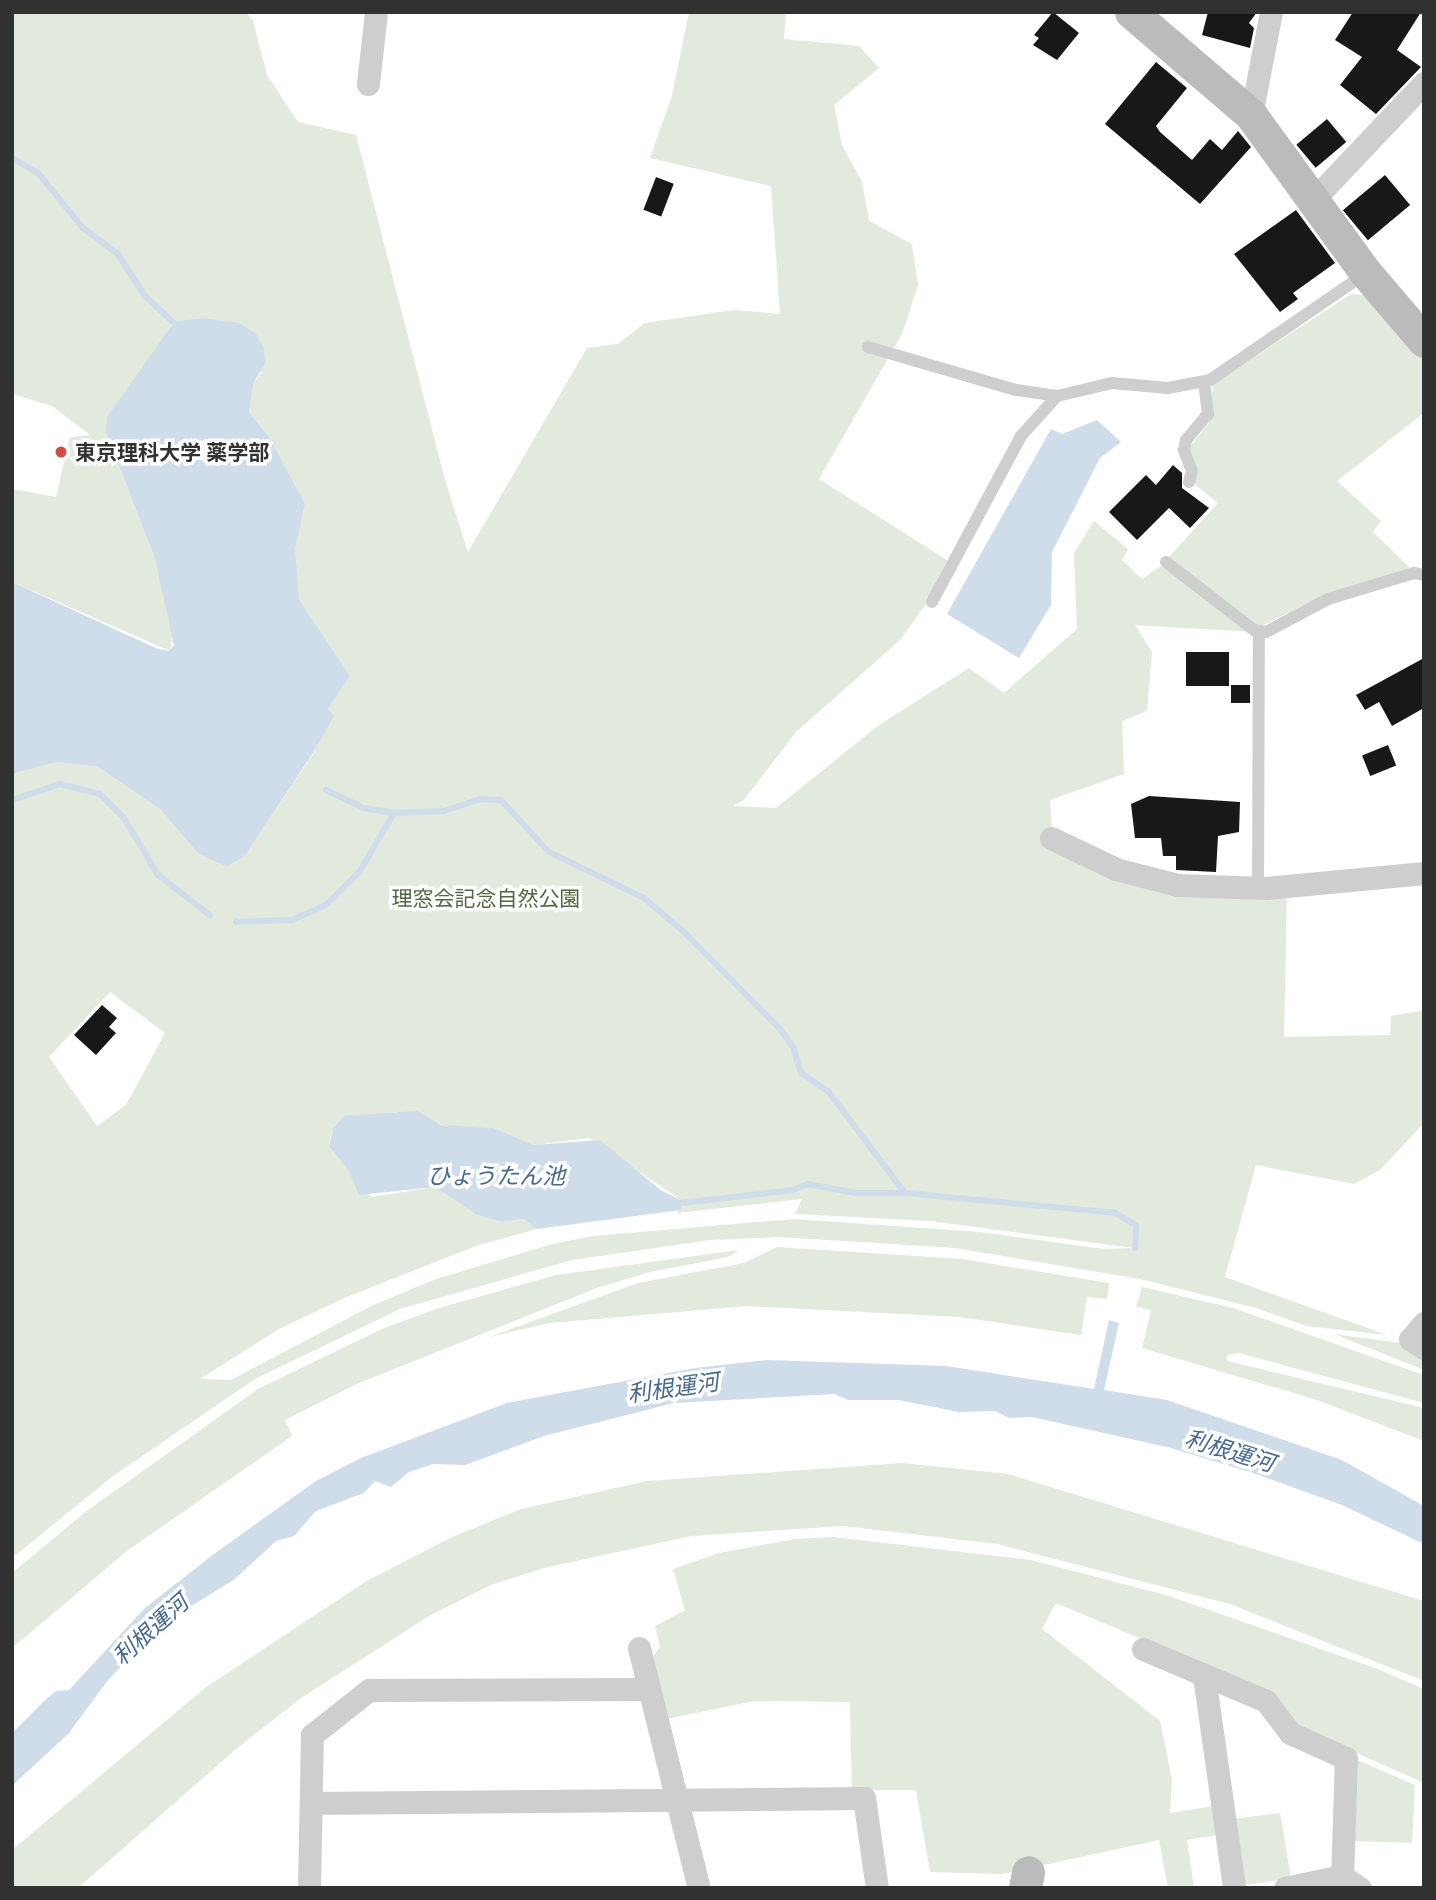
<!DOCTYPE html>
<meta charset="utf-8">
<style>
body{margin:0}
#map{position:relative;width:1436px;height:1900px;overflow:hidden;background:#fff;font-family:"Golos Text","Noto Sans JP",sans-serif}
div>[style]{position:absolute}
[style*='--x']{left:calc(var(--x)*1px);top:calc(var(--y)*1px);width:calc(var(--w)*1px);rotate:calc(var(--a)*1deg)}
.green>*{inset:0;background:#e2e9dd}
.water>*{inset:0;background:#cfdcea}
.stream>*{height:6px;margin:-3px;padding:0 3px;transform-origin:3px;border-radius:3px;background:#cfdcea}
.building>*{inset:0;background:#181818;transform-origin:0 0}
.lane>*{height:12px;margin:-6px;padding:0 6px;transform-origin:6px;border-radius:6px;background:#cecece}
.street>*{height:23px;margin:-11.5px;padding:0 11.5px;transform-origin:11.5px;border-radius:11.5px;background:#cecece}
.secondary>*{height:33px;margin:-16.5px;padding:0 16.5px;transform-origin:16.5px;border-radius:16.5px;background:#bbb}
.dots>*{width:19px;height:19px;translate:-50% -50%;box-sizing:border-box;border:4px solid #fff;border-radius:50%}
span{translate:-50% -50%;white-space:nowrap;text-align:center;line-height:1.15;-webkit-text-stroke:7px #fff;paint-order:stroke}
.poi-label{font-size:21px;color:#313131;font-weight:700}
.left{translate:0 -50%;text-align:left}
.park-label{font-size:21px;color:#506942}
.water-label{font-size:23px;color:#46698c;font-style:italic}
.frame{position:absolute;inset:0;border:14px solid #313131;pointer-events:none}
</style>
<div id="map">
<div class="green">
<div style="clip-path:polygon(evenodd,12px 12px,246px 12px,253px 21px,267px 75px,298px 122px,356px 135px,445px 480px,468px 552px,587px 348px,618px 344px,645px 323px,734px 310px,780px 314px,771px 186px,650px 158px,672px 96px,689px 12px,786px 12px,784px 39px,859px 46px,879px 68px,834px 105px,842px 145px,862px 182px,869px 221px,912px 244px,918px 285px,902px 334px,819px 479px,947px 560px,926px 604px,900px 640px,796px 732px,744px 800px,733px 806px,776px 808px,879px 725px,969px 668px,1004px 693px,1077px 629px,1074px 553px,1094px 521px,1128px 549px,1122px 560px,1142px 579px,1164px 564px,1253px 632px,1135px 625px,1152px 652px,1147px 711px,1122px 721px,1124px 774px,1050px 800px,1053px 843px,1090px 862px,1287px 890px,1284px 1037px,1390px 1035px,1391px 1016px,1424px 1010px,1424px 1123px,1380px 1170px,1354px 1184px,1256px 1165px,1225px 1277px,1387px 1335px,1306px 1326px,1256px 1308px,1140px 1279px,955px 1248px,779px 1237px,710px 1240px,572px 1260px,400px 1309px,255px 1379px,113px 1476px,12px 1558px,12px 774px,57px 762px,98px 767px,161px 810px,199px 853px,226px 867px,244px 857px,315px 751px,328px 709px,350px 676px,299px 599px,295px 584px,295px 550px,305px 504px,270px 438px,249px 412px,254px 382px,263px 371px,106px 434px,155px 559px,174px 629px,170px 651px,12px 582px,12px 489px,56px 497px,70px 437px,90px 435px,52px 406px,12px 394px,12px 12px,110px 992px,165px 1033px,126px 1105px,97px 1126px,49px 1057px,110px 992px,12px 12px,396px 1112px,448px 1126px,494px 1128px,534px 1145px,589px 1138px,681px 1200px,677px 1213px,802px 1199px,795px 1214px,931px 1221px,1133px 1248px,1103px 1249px,980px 1232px,794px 1219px,593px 1236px,552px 1244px,436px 1279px,373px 1305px,231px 1380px,200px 1379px,279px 1329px,344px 1298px,476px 1246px,537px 1229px,523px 1219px,502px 1222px,477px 1215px,435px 1187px,371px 1197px,329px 1146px,331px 1133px,337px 1123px,396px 1112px)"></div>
<div style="clip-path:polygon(1351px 294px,1369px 295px,1424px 359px,1424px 413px,1337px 481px,1381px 521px,1373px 532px,1410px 568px,1329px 593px,1257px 628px,1168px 558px,1218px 503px,1193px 483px,1198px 470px,1189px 447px,1209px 423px,1213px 384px)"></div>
<div style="clip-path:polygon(777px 1247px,962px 1259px,1109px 1283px,1107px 1299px,1087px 1297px,1081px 1335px,959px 1317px,747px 1306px,550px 1323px,489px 1337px,638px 1283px,744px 1263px)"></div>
<div style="clip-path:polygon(739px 1250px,728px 1257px,650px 1272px,597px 1288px,359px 1383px,285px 1420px,292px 1436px,127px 1551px,12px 1648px,12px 1573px,84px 1513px,258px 1389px,384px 1328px,439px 1308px,556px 1275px)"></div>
<div style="clip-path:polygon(1142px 1287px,1233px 1308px,1424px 1375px,1424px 1403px,1239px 1353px,1227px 1355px,1227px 1361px,1424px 1408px,1424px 1441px,1317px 1400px,1142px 1348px,1151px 1310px,1136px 1307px)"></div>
<div style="clip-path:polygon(1334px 1334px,1408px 1344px,1424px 1355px,1424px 1370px)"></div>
<div style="clip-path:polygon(902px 1463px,1008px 1474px,1424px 1601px,1424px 1681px,1230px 1604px,997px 1544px,843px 1526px,691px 1536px,544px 1568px,491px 1585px,429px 1616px,301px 1698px,237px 1748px,78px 1888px,12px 1888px,12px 1850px,205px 1688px,365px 1582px,450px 1538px,521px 1509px,647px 1481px)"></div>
<div style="clip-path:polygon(833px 1537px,1031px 1560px,1169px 1596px,1375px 1668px,1424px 1689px,1424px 1783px,1296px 1726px,1272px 1694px,1056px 1603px,1042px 1629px,1160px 1721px,1172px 1780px,1170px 1813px,1214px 1806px,1218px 1835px,1187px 1840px,1194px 1888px,1168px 1888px,1159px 1840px,1002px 1874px,930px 1872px,916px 1790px,852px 1790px,850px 1702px,754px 1701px,666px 1719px,650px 1661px,660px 1647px,655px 1626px,685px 1610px,673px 1569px,719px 1553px,795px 1539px)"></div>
<div style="clip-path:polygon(1355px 1759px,1415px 1785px,1412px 1843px,1352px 1841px)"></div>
<div style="clip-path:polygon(1280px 1813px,1291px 1878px,1248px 1885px,1242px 1881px,1233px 1819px)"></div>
</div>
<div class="water">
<div style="clip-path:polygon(203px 318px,239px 323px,256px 334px,264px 349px,265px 364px,254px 382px,249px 412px,270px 438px,305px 504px,295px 550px,299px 599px,350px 676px,328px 709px,334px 716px,315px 750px,244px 857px,226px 867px,198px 853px,161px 810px,98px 767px,57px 762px,12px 774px,12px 582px,158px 649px,169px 651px,174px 645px,155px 559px,106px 433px,107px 417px,170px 328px,180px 321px)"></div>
<div style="clip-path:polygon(1097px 420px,1121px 442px,1100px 458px,1052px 552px,1051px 605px,1019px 658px,947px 614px,1051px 429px,1062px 434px)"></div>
<div style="clip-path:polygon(417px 1111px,441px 1125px,494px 1128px,534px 1145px,600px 1140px,662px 1191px,681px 1200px,681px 1210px,537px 1229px,523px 1219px,502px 1222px,477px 1215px,435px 1187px,359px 1195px,349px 1171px,329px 1146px,333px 1128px,344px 1116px)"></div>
<div style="clip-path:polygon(1109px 1320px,1119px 1323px,1104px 1390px,1167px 1400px,1342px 1460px,1424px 1506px,1424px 1544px,1342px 1505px,1253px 1473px,1171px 1448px,1032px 1417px,1009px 1418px,995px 1411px,959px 1412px,899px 1400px,848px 1400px,834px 1394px,674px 1403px,544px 1436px,465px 1465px,433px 1464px,409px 1472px,391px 1487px,375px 1481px,364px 1493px,316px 1511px,294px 1536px,276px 1541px,235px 1579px,175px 1616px,162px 1636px,138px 1649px,108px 1680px,69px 1733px,12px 1786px,12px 1733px,45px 1700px,56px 1691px,69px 1690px,145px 1608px,214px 1554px,316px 1481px,361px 1458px,507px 1403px,695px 1368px,767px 1360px,946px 1366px,1094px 1389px)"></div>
</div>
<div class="stream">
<div style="--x:12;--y:158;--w:30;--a:30"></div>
<div style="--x:38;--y:173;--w:71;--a:50.7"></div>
<div style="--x:83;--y:228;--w:44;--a:36.6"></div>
<div style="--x:118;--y:254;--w:49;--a:57.6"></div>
<div style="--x:144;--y:295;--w:42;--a:43.1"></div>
<div style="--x:326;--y:790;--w:42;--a:25.3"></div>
<div style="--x:364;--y:808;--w:30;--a:9"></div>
<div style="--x:12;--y:800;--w:51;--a:-18.4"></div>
<div style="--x:60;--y:784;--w:41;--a:14"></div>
<div style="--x:100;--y:794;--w:34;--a:45"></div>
<div style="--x:124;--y:818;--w:66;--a:59.2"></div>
<div style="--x:158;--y:875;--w:66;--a:37.6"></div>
<div style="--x:236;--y:922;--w:56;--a:-2"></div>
<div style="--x:292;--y:920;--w:37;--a:-24"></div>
<div style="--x:326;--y:905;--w:48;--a:-45"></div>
<div style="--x:360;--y:871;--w:67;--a:-59.6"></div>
<div style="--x:394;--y:813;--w:50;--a:-2.3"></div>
<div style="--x:444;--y:811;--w:39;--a:-18"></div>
<div style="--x:481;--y:799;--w:20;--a:3"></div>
<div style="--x:501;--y:800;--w:71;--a:47.3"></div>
<div style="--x:549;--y:852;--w:106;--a:25.8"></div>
<div style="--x:644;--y:898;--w:54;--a:40.5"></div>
<div style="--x:685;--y:933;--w:135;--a:45.3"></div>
<div style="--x:780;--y:1029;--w:22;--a:54"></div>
<div style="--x:793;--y:1047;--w:27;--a:73"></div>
<div style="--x:801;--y:1073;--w:32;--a:34"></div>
<div style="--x:828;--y:1091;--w:128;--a:53"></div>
<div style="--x:905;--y:1193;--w:211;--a:5.4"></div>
<div style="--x:1115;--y:1213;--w:24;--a:30"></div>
<div style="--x:1136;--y:1225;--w:23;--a:92"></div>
<div style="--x:682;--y:1203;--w:112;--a:-6.7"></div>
<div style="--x:793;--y:1190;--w:16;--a:-22"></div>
<div style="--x:808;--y:1184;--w:49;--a:10.6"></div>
<div style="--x:856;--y:1193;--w:49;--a:0"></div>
</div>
<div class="building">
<div style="clip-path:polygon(1053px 12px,1079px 33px,1057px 60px,1033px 45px,1039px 38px,1034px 35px)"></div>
<div style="clip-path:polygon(1208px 12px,1257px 12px,1249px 23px,1254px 28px,1250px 48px,1202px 35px)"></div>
<div style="clip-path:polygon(1353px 12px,1421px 12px,1397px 50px,1421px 67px,1376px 114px,1340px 85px,1362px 57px,1335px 40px)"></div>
<div style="clip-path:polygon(1156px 62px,1187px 88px,1156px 126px,1160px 132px,1192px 160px,1210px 139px,1222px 150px,1238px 131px,1251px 147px,1200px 204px,1105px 124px)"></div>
<div style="left:1327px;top:119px;width:30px;height:40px;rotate:50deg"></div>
<div style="left:1385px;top:175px;width:39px;height:55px;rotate:50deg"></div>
<div style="left:656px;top:177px;width:19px;height:35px;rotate:21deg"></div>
<div style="clip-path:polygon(1296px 210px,1335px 263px,1293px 293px,1298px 299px,1280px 312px,1234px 254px)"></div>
<div style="clip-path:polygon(1173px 465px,1182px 473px,1182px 488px,1209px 508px,1190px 528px,1169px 508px,1137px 540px,1109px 512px,1146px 475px,1156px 485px)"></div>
<div style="left:1186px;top:652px;width:43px;height:34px"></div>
<div style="clip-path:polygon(1424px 658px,1424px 708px,1392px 726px,1379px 702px,1365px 710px,1356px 695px)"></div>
<div style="left:1250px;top:685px;width:18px;height:19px;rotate:90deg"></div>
<div style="left:1388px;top:745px;width:22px;height:28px;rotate:68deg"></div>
<div style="clip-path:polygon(1149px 796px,1240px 802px,1239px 832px,1218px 836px,1216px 872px,1176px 870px,1176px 856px,1163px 856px,1161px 838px,1135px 838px,1131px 804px)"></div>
<div style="clip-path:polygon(102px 1005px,117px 1018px,109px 1027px,116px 1033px,96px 1055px,74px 1035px)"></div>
</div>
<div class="lane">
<div style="--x:868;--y:347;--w:154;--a:16.2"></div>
<div style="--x:1016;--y:390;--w:41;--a:8.3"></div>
<div style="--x:1057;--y:396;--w:57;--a:-13.3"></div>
<div style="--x:1112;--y:383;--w:56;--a:5.1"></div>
<div style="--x:1168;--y:388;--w:43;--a:-10.8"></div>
<div style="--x:1210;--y:380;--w:189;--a:-34.4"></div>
<div style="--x:1189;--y:482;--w:11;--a:-75"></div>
<div style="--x:1192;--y:471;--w:22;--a:-111"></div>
<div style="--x:1184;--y:450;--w:10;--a:-79"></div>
<div style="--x:1186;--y:440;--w:34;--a:-50"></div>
<div style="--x:1208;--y:414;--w:32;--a:-97"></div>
<div style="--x:1166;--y:562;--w:111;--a:37.7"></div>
<div style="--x:1254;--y:630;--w:12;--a:9"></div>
<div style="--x:1266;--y:632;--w:70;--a:-28"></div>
<div style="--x:1328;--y:599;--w:90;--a:-16.8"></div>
<div style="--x:1414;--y:573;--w:10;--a:11"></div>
<div style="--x:932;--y:602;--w:188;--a:-61.8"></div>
<div style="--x:1021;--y:436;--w:54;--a:-48"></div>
<div style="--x:1258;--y:888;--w:257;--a:-89.8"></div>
</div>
<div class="street">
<div style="--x:368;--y:84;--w:72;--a:-83.7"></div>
<div style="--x:1251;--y:115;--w:105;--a:-79"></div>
<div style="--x:1312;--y:201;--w:163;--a:-46.5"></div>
<div style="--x:1051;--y:838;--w:72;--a:25.5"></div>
<div style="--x:1116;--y:869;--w:63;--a:14.7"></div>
<div style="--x:1177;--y:885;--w:89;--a:1.9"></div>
<div style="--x:1266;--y:888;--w:159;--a:-5.4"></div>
<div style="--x:1424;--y:1323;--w:21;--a:131"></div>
<div style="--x:1410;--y:1339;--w:17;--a:33"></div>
<div style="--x:639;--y:1648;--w:247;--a:76"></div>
<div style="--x:1143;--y:1649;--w:134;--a:22.9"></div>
<div style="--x:1266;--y:1701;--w:40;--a:53"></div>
<div style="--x:1290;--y:1733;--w:61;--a:24.1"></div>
<div style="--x:1346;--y:1758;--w:118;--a:91.9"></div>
<div style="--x:1204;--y:1676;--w:214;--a:81.9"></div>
<div style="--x:311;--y:1803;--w:553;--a:-0.52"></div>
<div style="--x:864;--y:1798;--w:91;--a:81.8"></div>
<div style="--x:309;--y:1888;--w:153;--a:-88.9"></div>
<div style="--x:312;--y:1735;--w:73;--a:-38.3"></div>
<div style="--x:369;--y:1690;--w:278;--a:-0.2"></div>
<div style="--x:1285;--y:1888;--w:58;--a:-11.9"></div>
<div style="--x:1342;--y:1876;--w:22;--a:34"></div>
</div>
<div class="secondary">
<div style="--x:1131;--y:12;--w:158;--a:40.6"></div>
<div style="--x:1251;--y:115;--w:195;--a:54"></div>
<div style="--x:1366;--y:273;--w:89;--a:49.5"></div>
<div style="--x:1025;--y:1888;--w:16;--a:-79"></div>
</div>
<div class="dots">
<div style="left:61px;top:452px;background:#d54b46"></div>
</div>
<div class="poi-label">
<span class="left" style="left:75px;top:452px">東京理科大学 薬学部</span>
</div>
<div class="park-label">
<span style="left:486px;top:898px">理窓会記念自然公園</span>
</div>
<div class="water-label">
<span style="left:496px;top:1175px">ひょうたん池</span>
<span style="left:673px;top:1387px;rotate:-8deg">利根運河</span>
<span style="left:1230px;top:1450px;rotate:17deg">利根運河</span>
<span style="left:150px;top:1629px;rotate:-42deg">利根運河</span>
</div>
<div class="frame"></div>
</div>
